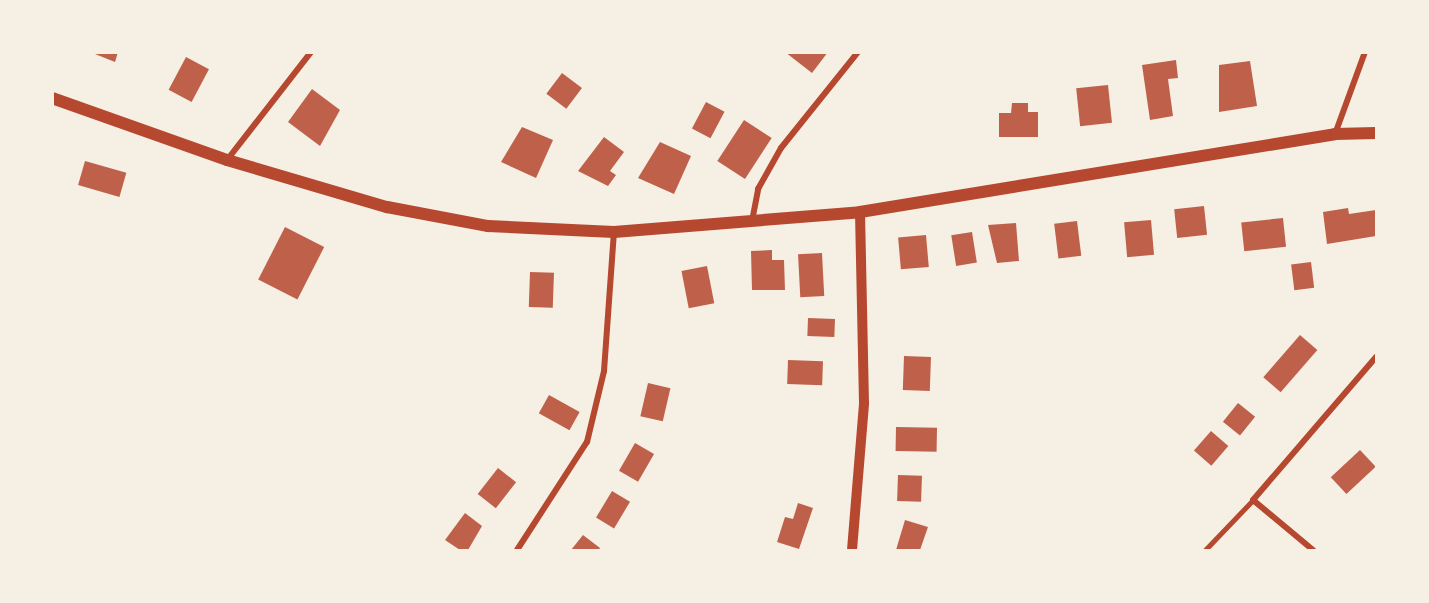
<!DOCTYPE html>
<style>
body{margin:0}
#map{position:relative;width:1429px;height:603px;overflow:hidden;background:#f6efe4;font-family:Rubik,sans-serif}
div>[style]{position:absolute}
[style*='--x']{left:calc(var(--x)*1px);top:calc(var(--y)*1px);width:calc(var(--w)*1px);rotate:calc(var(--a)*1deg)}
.building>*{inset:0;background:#bf614a;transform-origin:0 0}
.service>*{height:4.5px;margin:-2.25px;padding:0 2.25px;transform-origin:2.25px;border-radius:2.25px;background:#b5482f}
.minor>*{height:6px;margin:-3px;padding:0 3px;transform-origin:3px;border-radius:3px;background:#b5482f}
.tertiary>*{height:10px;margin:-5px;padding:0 5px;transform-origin:5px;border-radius:5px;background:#b5482f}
.secondary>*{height:12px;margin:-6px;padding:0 6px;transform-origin:6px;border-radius:6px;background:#b5482f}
span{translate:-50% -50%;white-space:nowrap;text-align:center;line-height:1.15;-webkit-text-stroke:5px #f6efe4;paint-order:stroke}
.frame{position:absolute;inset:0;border:54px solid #f6efe4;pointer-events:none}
</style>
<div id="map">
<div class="building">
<div style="clip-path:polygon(90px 52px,118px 52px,115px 62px)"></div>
<div style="clip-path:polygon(785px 52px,828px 52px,812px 73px)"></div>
<div style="left:186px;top:57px;width:26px;height:37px;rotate:28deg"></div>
<div style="clip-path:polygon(1176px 60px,1178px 78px,1168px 79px,1173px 116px,1150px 120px,1142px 65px)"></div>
<div style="clip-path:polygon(1250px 61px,1257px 106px,1219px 112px,1219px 65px)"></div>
<div style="left:562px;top:73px;width:25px;height:26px;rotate:37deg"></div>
<div style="left:1108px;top:85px;width:38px;height:32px;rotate:84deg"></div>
<div style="clip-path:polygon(312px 89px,340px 110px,320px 146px,288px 122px)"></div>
<div style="left:706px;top:102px;width:21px;height:30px;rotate:28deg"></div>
<div style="clip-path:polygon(1012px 103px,1028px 103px,1028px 112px,1038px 112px,1038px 137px,999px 137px,999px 113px,1011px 113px)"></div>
<div style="left:744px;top:120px;width:33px;height:49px;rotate:33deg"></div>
<div style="clip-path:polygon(522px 127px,553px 140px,536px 178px,501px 162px)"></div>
<div style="clip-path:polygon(604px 137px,624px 152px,610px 171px,616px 175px,608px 186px,578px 171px)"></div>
<div style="clip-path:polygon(660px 142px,691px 156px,674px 194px,638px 178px)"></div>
<div style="left:85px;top:161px;width:43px;height:25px;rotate:16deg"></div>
<div style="left:1204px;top:206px;width:29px;height:30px;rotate:84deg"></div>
<div style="clip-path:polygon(1348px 208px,1349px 214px,1376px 210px,1376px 236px,1327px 244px,1323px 212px)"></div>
<div style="left:1283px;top:218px;width:29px;height:42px;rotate:84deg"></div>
<div style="left:1151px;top:220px;width:35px;height:27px;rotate:85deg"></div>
<div style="left:1077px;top:221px;width:35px;height:23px;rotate:83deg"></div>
<div style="clip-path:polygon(1016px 223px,1019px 261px,997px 263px,988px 225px)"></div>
<div style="left:285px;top:227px;width:44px;height:59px;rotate:27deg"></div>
<div style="left:972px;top:232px;width:31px;height:21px;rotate:81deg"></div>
<div style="left:926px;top:235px;width:32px;height:28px;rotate:85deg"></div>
<div style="clip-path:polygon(772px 250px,772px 260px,784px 260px,785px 290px,752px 290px,751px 251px)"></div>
<div style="left:822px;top:253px;width:43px;height:24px;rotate:87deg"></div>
<div style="left:1311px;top:262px;width:26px;height:20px;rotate:83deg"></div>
<div style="left:707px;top:266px;width:38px;height:26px;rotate:79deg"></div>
<div style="left:530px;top:272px;width:24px;height:35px;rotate:2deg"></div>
<div style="left:808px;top:318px;width:27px;height:18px;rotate:2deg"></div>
<div style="left:1300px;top:335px;width:23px;height:56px;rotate:41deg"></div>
<div style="left:904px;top:356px;width:27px;height:34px;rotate:2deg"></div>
<div style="left:788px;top:360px;width:35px;height:24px;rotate:2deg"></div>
<div style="left:648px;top:383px;width:23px;height:34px;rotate:13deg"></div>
<div style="left:549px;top:395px;width:35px;height:21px;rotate:29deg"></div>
<div style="left:1238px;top:403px;width:22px;height:24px;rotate:39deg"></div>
<div style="left:896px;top:427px;width:41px;height:24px;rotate:1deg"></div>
<div style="left:1211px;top:431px;width:23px;height:26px;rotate:41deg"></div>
<div style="left:635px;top:443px;width:22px;height:32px;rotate:30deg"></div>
<div style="left:1360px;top:450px;width:23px;height:40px;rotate:47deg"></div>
<div style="left:498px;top:468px;width:23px;height:33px;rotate:38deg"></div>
<div style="left:898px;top:475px;width:24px;height:26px;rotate:2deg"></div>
<div style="left:612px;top:491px;width:21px;height:31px;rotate:31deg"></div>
<div style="clip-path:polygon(798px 503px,813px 508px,799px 549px,777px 542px,785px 517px,793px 519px)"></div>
<div style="clip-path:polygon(465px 513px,482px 526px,468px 550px,460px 550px,445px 540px)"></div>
<div style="clip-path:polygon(905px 520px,928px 527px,920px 550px,896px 550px)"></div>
<div style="clip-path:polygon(583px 535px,600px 548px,599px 550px,571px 550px)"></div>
</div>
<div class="service">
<div style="--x:1205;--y:550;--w:69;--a:-46.2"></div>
</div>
<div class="minor">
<div style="--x:1335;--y:134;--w:87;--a:-69.9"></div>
<div style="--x:227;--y:160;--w:137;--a:-52.1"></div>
<div style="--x:752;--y:221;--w:33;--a:-79"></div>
<div style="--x:758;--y:189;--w:47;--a:-60.7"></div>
<div style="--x:781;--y:148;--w:123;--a:-51.3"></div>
<div style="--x:517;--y:550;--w:129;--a:-57.1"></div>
<div style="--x:587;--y:442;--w:73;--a:-76.5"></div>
<div style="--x:604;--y:371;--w:139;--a:-85.9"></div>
<div style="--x:1313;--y:550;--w:78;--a:-140.2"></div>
<div style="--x:1253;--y:500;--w:189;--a:-49.3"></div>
</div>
<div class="tertiary">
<div style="--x:852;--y:550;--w:147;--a:-85.3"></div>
<div style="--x:864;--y:403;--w:191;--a:-91.2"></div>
</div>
<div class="secondary">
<div style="--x:52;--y:98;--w:186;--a:19.5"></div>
<div style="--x:227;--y:160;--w:167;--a:16.4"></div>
<div style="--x:387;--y:207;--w:103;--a:10.7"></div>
<div style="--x:488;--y:226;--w:126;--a:2.7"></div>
<div style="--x:614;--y:232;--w:247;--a:-4.6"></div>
<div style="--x:860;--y:212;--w:481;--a:-9.3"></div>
<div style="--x:1335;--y:134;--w:41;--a:-1.4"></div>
</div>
<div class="frame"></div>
</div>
